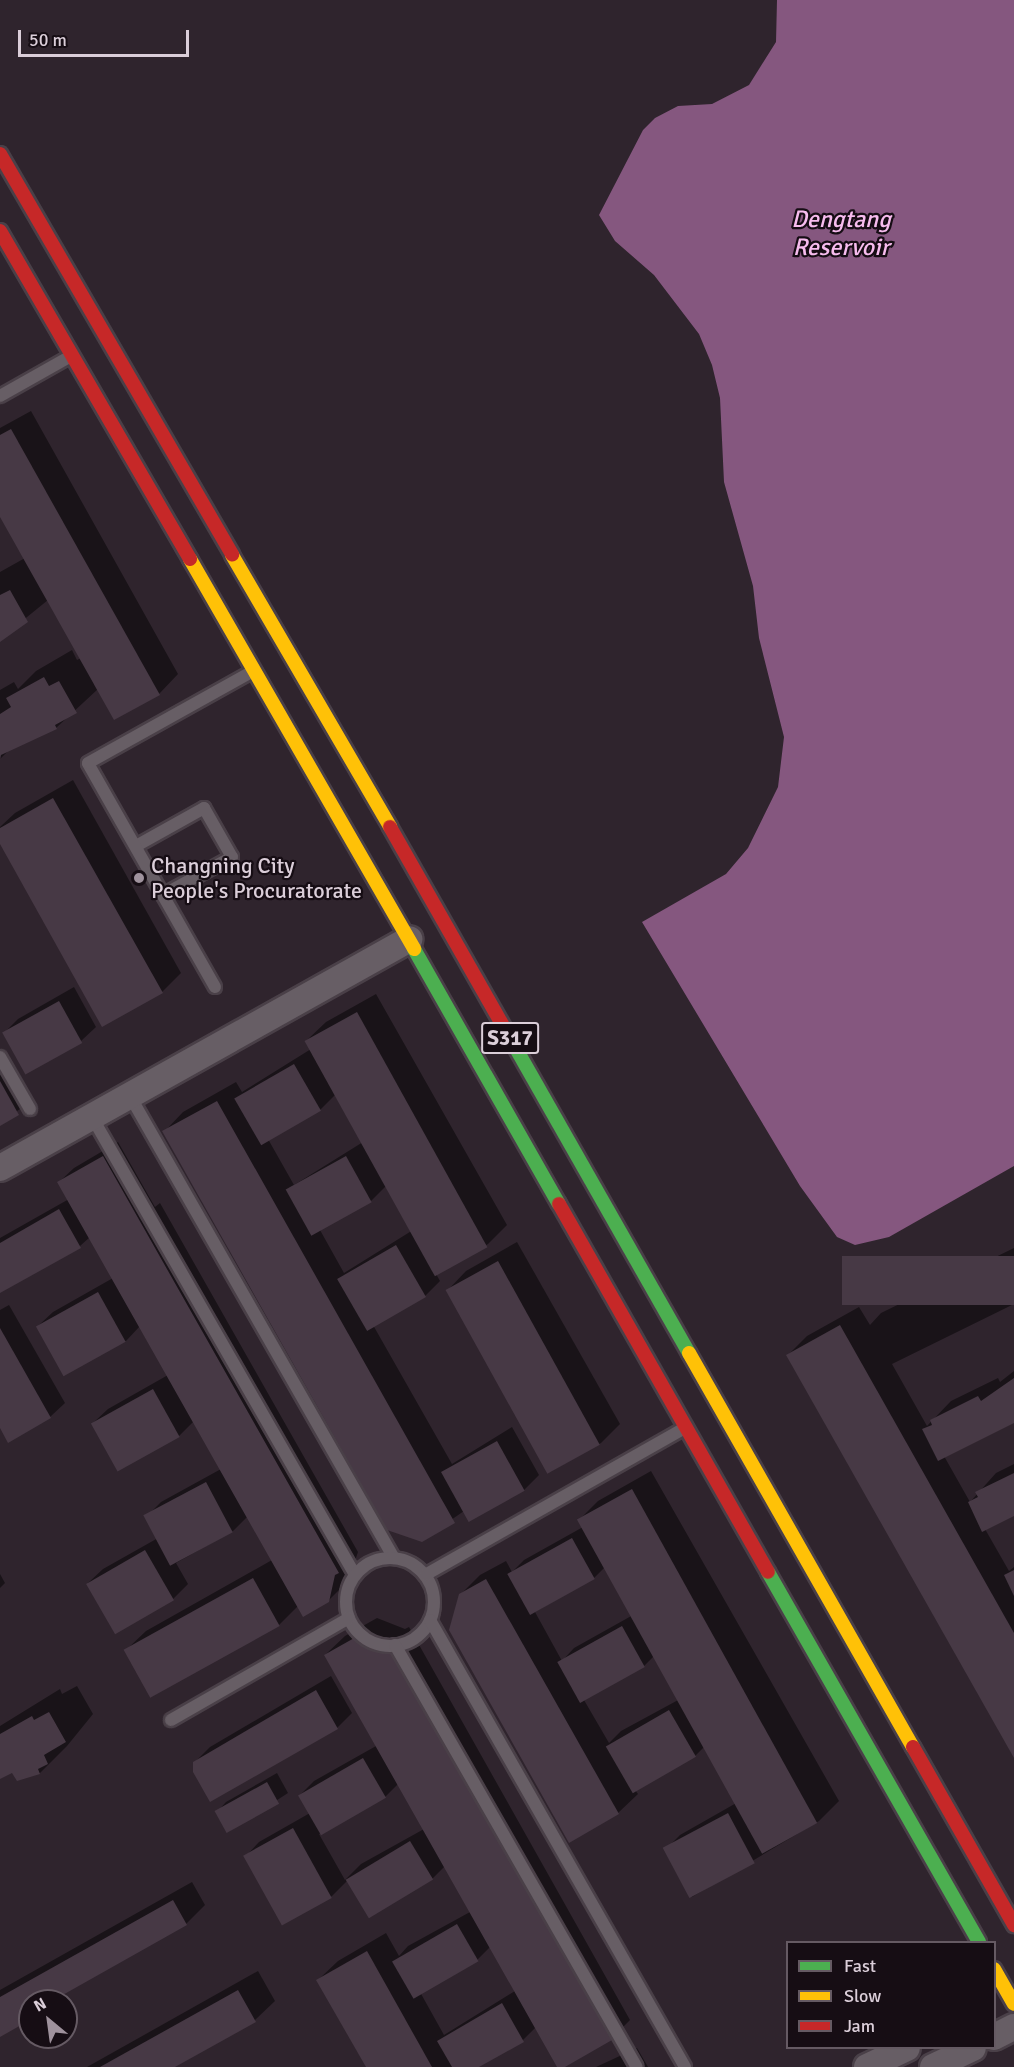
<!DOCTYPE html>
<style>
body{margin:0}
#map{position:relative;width:1014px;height:2067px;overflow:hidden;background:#2f242d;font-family:Signika,sans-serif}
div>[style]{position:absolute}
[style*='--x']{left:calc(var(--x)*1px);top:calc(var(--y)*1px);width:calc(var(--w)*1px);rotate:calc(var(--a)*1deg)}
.water>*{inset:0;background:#85577f}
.shadow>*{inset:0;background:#0007}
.building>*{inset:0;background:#473945;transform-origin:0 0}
.roads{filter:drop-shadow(2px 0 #4a4048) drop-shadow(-2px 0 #4a4048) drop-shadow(0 2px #4a4048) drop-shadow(0 -2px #4a4048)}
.lane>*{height:12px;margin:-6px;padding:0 6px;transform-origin:6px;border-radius:6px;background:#675e65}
.lane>.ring{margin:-6px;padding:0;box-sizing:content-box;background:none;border:12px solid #675e65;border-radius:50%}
.street>*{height:26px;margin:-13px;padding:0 13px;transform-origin:13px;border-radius:13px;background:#675e65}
.fast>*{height:14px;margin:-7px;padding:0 7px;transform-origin:7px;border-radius:7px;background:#4caf50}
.slow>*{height:14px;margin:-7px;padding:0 7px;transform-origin:7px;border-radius:7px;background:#ffc107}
.jam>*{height:14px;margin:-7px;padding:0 7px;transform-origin:7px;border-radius:7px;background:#c62828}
.dots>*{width:16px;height:16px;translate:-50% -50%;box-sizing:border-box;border:3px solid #160d14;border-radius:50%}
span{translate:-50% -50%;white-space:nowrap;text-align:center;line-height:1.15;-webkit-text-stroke:4.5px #160d14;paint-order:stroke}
.shield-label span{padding:2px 4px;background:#160d14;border:2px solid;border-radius:4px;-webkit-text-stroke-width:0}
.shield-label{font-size:21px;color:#dbced9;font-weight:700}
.poi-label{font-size:22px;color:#dbced9}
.left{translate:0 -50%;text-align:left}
.water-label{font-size:24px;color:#f7bcee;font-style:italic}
.legend{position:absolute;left:786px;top:1941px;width:210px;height:108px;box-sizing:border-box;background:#160d14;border:2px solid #655a63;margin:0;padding:8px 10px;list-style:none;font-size:18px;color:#dbced9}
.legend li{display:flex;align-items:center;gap:12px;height:30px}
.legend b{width:30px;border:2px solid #655a63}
.north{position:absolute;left:18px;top:1989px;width:60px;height:60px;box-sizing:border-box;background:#160d14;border:2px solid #655a63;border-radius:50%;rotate:331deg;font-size:16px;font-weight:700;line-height:24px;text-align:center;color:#dbced9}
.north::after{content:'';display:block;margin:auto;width:21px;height:27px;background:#9f929d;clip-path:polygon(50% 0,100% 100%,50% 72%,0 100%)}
.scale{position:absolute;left:18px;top:30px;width:171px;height:27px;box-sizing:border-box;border:3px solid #dbced9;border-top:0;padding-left:8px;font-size:18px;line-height:21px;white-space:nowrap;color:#dbced9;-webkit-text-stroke:4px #160d14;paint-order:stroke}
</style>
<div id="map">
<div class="water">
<div style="clip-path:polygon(777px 0,1014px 0,1014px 1166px,889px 1237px,855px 1245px,837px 1237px,800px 1186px,642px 922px,726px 874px,748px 848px,778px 787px,784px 737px,759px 638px,753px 586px,724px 482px,720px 398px,712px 365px,699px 334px,654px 275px,615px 241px,599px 215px,643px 130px,655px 118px,678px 106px,712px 104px,749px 85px,776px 42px)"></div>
</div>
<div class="shadow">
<div style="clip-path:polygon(31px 411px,178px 674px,159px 694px,98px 689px,56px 728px,10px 749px,0 759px,0 690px,14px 682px,18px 689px,36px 671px,72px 650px,77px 660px,81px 658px,48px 600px,0 639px,0 572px,25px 558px,0 514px,0 428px)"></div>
<div style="clip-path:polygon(73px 780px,181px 973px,162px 992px,0 840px,0 827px,15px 813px)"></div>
<div style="clip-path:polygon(74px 987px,96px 1027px,81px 1041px,26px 1072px,4px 1033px,18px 1019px)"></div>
<div style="clip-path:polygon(evenodd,376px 994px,507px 1225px,488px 1244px,436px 1274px,440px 1281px,425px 1296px,373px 1325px,452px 1464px,512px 1427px,539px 1475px,524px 1490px,464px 1511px,422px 1540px,164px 1132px,183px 1112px,236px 1082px,242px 1092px,311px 1049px,306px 1041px,326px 1022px,376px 994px,336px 1094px,363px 1142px,294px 1185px,268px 1139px,320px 1110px,336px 1094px,376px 994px,387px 1185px,413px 1230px,344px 1273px,320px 1230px,371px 1201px,387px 1185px)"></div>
<div style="clip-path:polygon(15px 1066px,33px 1099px,0 1124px,0 1074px)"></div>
<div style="clip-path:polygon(118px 1142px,155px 1207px,160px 1203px,358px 1552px,348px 1581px,328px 1601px,298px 1606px,279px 1625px,152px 1696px,126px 1650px,146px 1631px,272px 1560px,248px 1516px,233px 1531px,176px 1563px,188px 1584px,173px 1599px,88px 1583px,103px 1569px,158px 1538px,146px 1517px,161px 1502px,221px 1469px,194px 1421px,179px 1436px,93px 1423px,108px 1409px,168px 1375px,140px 1326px,126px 1341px,38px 1326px,53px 1312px,113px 1278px,90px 1237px,80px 1246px,0 1292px,0 1238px,69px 1199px,59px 1182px,74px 1168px)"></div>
<div style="clip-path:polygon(517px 1242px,620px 1424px,601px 1443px,550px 1472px,447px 1291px,466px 1271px)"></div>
<div style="clip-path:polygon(1014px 1248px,1014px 1304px,892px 1364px,927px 1426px,951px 1401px,998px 1378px,1000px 1382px,1014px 1371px,1014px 1422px,944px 1456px,970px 1502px,996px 1473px,1014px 1464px,1014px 1514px,985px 1529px,1009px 1571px,1014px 1567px,1014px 1755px,788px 1355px,807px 1336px,859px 1307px,870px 1325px,881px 1313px)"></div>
<div style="clip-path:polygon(9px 1305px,65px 1403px,50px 1417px,0 1425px,0 1310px)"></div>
<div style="clip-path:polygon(evenodd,651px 1471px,839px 1801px,819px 1821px,692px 1897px,665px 1850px,680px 1835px,738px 1802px,706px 1745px,695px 1756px,635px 1790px,638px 1794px,618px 1813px,460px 1595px,480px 1575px,506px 1561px,512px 1572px,524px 1560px,583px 1527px,579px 1520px,598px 1501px,651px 1471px,605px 1567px,633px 1615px,574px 1648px,562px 1661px,535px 1612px,594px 1578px,605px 1567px,651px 1471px,655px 1655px,680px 1699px,621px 1731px,609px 1743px,584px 1700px,644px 1666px,655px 1655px)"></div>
<div style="clip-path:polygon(0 1574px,5px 1583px,0 1588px)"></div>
<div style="clip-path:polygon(evenodd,377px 1618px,405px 1629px,409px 1627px,630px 2020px,611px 2039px,562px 2067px,536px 2027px,523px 2040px,476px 2067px,368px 2067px,318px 1980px,338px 1961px,386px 1933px,399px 1956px,408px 1946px,470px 1912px,445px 1866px,432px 1879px,348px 1880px,332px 1896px,283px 1924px,245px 1857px,259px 1842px,310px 1813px,300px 1795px,314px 1781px,376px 1746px,325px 1655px,345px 1636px,377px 1618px,398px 1784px,424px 1829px,361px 1864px,345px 1880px,319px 1834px,385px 1797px,398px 1784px,377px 1618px,490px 1947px,515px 1991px,444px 2035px,420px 1992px,477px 1960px,490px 1947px)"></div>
<div style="clip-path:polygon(331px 1676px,352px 1713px,337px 1728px,195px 1762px,210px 1747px)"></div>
<div style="clip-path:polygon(77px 1686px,93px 1714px,67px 1746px,40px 1773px,17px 1779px,13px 1771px,0 1778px,0 1726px,60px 1689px,62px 1694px)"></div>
<div style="clip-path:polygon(277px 1773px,288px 1793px,228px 1832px,217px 1812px,226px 1802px)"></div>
<div style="clip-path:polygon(192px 1882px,205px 1905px,186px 1924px,49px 2001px,30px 2001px,30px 2019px,0 2035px,0 1990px)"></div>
<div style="clip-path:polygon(258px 1971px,275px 2001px,255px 2020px,172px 2067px,87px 2067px)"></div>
<div style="clip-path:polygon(637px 2048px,648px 2067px,596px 2067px)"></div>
</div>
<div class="building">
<div style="clip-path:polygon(11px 429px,160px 695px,114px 720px,0 517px,0 435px)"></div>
<div style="clip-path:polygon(10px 590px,28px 622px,0 642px,0 595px)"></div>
<div style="clip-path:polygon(44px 677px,49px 686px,59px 681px,77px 713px,55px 725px,57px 729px,1px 755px,0 760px,0 714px,11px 707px,6px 698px)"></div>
<div style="clip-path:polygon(53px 798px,163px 993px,102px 1027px,0 844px,0 828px)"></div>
<div style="left:59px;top:1001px;width:48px;height:65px;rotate:61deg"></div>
<div style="left:357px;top:1012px;width:269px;height:60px;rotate:61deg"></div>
<div style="left:294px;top:1064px;width:54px;height:69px;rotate:60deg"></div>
<div style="clip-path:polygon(0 1081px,19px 1115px,0 1126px)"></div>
<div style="clip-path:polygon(217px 1101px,455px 1523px,422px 1542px,387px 1530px,162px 1131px)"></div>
<div style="clip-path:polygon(103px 1156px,339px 1573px,335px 1575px,329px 1602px,303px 1617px,57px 1182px)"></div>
<div style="left:346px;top:1156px;width:53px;height:69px;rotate:61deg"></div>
<div style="clip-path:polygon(59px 1209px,81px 1248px,0 1293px,0 1243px)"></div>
<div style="left:396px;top:1245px;width:60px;height:68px;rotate:60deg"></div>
<div style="left:1014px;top:1256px;width:49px;height:172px;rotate:90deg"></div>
<div style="left:498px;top:1261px;width:210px;height:60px;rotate:61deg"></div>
<div style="left:98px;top:1292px;width:57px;height:71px;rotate:61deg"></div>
<div style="clip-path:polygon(840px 1325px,1014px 1633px,1014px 1758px,786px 1355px)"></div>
<div style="clip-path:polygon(0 1328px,51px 1418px,8px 1443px,0 1428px)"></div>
<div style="clip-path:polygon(1014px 1378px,1014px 1423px,938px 1461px,922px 1429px,932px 1425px,930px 1420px,978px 1396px,981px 1401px)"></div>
<div style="left:153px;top:1389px;width:55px;height:71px;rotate:61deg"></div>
<div style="left:497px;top:1441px;width:57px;height:64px;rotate:61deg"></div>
<div style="clip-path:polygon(1014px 1473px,1014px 1516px,982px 1532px,968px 1502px,978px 1497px,975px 1492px)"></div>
<div style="left:206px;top:1482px;width:57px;height:71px;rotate:62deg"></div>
<div style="left:632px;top:1489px;width:382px;height:63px;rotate:61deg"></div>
<div style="left:572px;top:1538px;width:47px;height:74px;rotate:61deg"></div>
<div style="left:145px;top:1550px;width:58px;height:68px;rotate:60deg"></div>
<div style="clip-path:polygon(1014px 1570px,1014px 1596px,1004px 1575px)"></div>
<div style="left:253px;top:1578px;width:55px;height:148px;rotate:61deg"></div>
<div style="clip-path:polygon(486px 1579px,619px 1814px,569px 1843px,449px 1630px,459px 1594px)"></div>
<div style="left:622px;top:1626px;width:47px;height:74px;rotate:61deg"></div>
<div style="clip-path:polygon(356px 1637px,384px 1648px,389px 1646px,612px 2040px,565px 2067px,557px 2067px,324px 1655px)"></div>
<div style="clip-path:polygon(316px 1690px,338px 1729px,210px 1802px,193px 1772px,193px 1762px)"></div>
<div style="left:669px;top:1710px;width:54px;height:73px;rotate:60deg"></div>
<div style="clip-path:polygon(49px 1712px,66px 1742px,44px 1755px,48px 1764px,38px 1769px,40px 1774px,17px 1781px,12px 1773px,0 1779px,0 1734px,32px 1716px,34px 1720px)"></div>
<div style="left:363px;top:1758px;width:46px;height:75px;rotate:60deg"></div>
<div style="left:267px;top:1782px;width:25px;height:60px;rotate:61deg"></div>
<div style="left:728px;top:1813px;width:57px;height:74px;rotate:62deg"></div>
<div style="left:293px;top:1828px;width:80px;height:57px;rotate:61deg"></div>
<div style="left:410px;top:1841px;width:45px;height:75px;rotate:59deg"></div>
<div style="clip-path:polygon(173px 1900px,187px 1925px,52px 2001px,30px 2001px,30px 2020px,0 2037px,0 1997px)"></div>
<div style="left:457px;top:1924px;width:43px;height:75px;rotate:60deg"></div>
<div style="clip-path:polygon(367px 1951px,432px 2067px,366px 2067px,316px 1980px)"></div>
<div style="clip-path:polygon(238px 1990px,256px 2022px,175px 2067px,100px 2067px)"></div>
<div style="clip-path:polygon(502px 2003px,524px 2042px,479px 2067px,452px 2067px,437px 2041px)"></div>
</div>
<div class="roads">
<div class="lane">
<div style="--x:0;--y:396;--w:81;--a:-29.4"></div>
<div style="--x:136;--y:846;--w:78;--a:-29.2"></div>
<div style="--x:204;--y:808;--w:56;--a:60.3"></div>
<div style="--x:232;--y:857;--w:79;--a:151.2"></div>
<div style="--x:215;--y:987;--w:257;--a:-119.6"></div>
<div style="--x:88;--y:763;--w:189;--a:-29.1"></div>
<div style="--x:0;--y:1057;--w:60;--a:60"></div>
<div style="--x:130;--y:1096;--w:532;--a:60.26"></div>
<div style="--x:92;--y:1117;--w:528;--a:60.13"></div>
<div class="ring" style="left:346px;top:1558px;width:76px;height:76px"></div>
<div style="--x:425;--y:1575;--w:299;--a:-29.5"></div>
<div style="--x:430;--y:1620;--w:515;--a:60.3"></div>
<div style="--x:395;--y:1645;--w:486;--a:60.2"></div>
<div style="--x:171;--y:1720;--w:205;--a:-29.8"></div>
</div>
<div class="street">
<div style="--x:0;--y:1168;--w:469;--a:-29.2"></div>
<div style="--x:994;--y:2037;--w:22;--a:-27"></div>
<div style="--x:867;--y:2067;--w:44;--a:-25.4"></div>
<div style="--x:933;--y:2067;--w:44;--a:-25.4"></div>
</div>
<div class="fast">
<div style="--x:414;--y:949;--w:293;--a:60.4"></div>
<div style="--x:514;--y:1045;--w:354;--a:60.4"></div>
<div style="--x:768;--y:1572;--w:426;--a:60.3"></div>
</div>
<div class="slow">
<div style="--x:232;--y:555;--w:315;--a:59.8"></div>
<div style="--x:190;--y:559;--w:450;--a:60.1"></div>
<div style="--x:689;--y:1353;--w:453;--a:60.4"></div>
<div style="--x:994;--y:1969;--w:40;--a:60.3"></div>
</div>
<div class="jam">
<div style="--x:0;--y:154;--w:463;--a:59.9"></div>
<div style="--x:0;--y:231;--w:379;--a:59.9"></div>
<div style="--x:390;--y:827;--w:251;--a:60.4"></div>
<div style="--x:559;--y:1204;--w:423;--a:60.4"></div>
<div style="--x:913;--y:1747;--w:205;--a:60.4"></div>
</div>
</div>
<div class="dots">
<div style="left:139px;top:878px;background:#9f929d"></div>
</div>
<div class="shield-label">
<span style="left:510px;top:1038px">S317</span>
</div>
<div class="poi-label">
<span class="left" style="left:151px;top:878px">Changning City<br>People's Procuratorate</span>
</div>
<div class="water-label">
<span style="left:841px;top:234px">Dengtang<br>Reservoir</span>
</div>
<ul class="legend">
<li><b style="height:8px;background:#4caf50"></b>Fast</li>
<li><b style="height:8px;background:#ffc107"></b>Slow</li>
<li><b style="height:8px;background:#c62828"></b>Jam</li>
</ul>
<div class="north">N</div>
<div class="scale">50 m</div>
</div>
